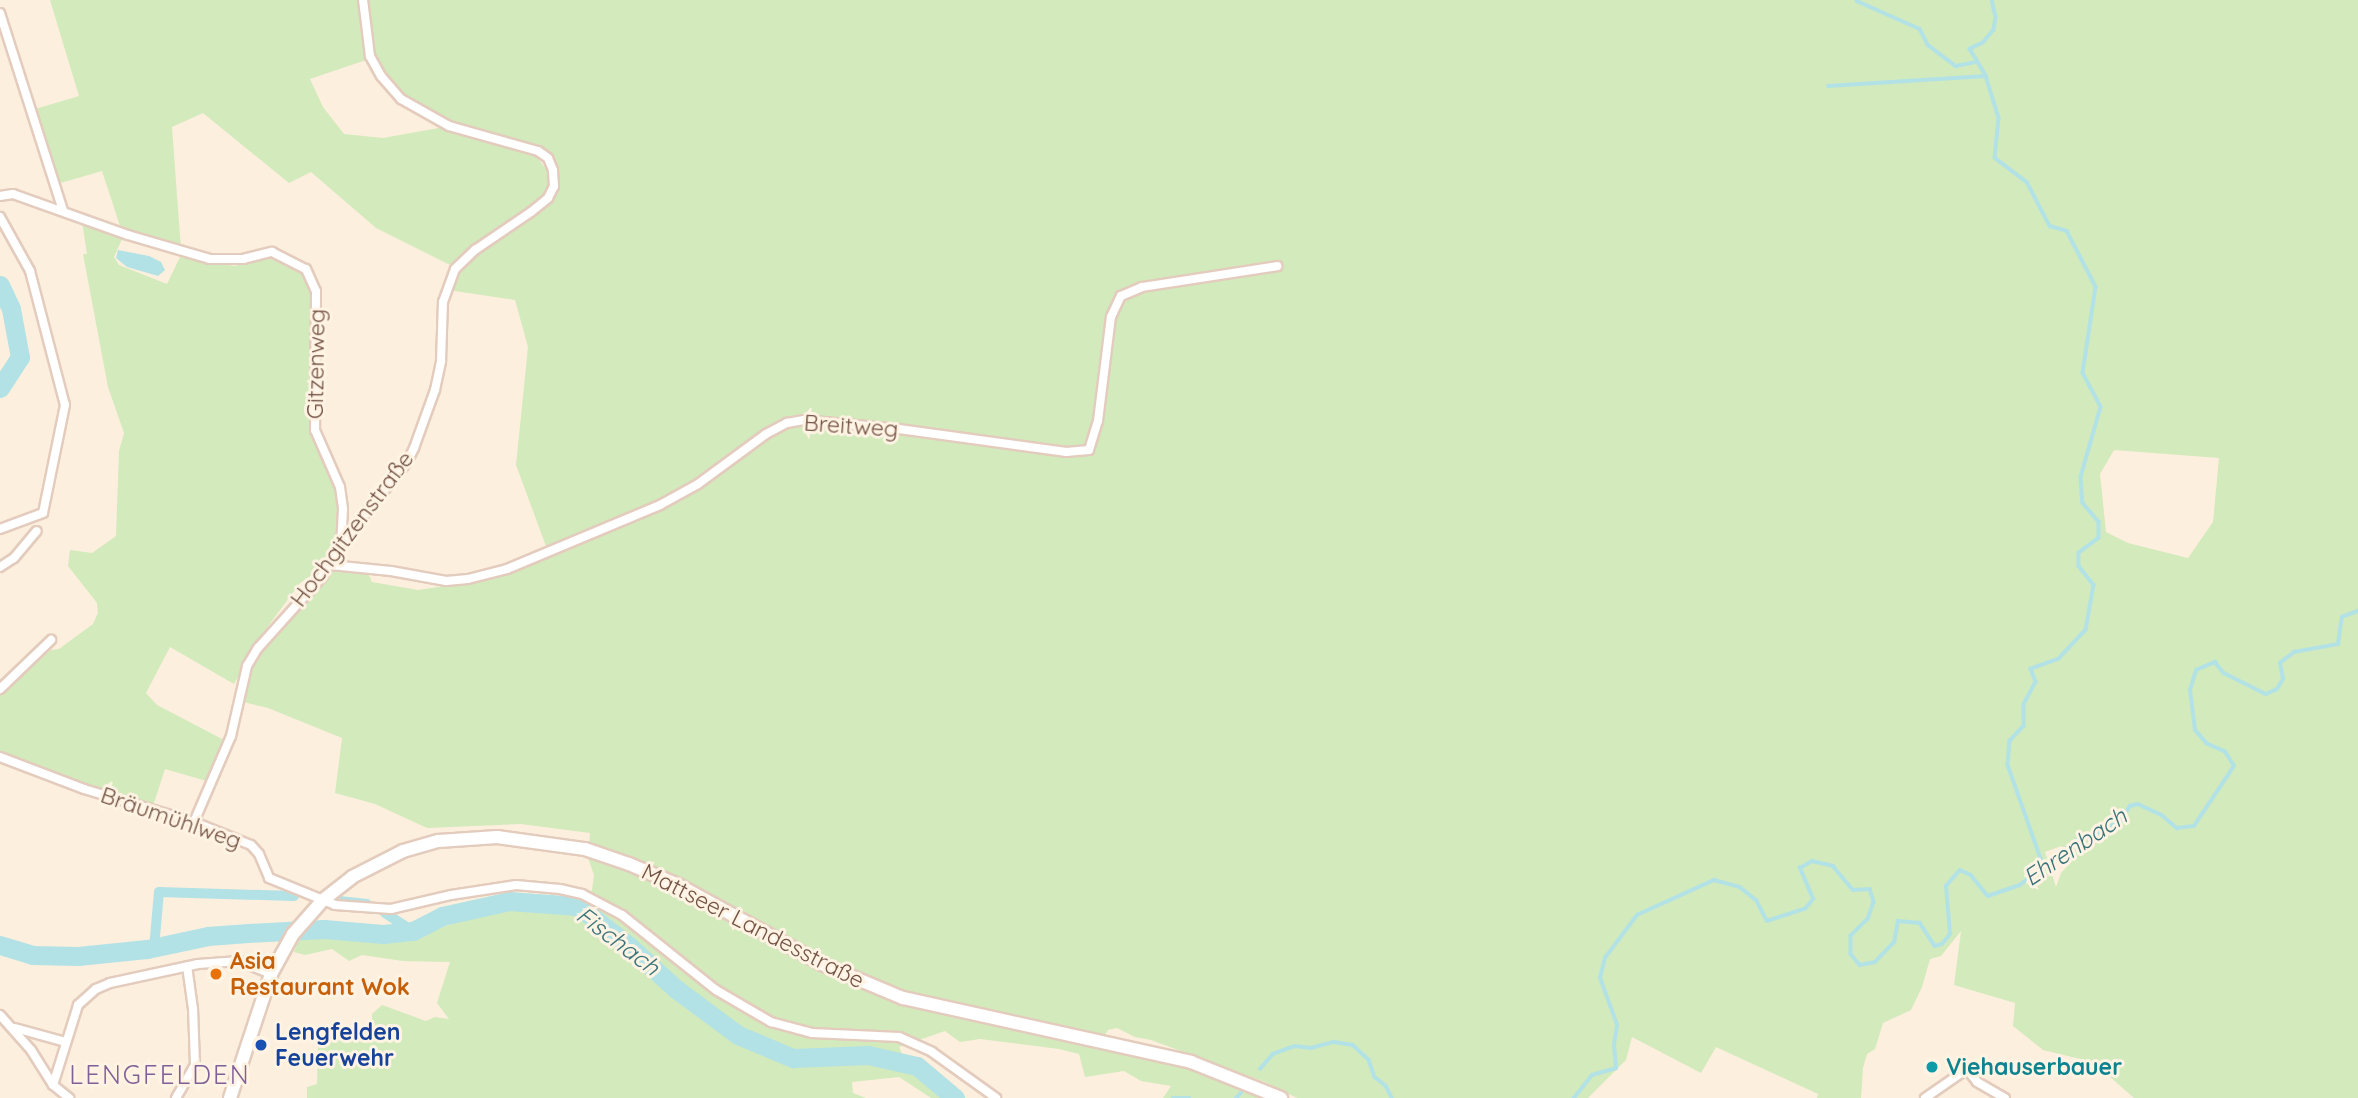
<!DOCTYPE html>
<meta charset="utf-8">
<style>
body{margin:0}
#map{position:relative;width:2358px;height:1098px;overflow:hidden;background:#fdefdd;font-family:Quicksand,sans-serif}
div>[style]{position:absolute}
[style*='--x']{left:calc(var(--x)*1px);top:calc(var(--y)*1px);width:calc(var(--w)*1px);rotate:calc(var(--a)*1deg)}
.green>*{inset:0;background:#d2eabc}
.water>*{inset:0;background:#b2e2e6}
.stream>*{height:3.5px;margin:-1.75px;padding:0 1.75px;transform-origin:1.75px;border-radius:1.75px;background:#b2e2e6}
.canal>*{height:10px;margin:-5px;padding:0 5px;transform-origin:5px;border-radius:5px;background:#b2e2e6}
.river>*{height:19px;margin:-9.5px;padding:0 9.5px;transform-origin:9.5px;border-radius:9.5px;background:#b2e2e6}
.roads{filter:drop-shadow(2px 0 #e3ccbd) drop-shadow(-2px 0 #e3ccbd) drop-shadow(0 2px #e3ccbd) drop-shadow(0 -2px #e3ccbd)}
.street>*{height:8px;margin:-4px;padding:0 4px;transform-origin:4px;border-radius:4px;background:#fff}
.secondary>*{height:12px;margin:-6px;padding:0 6px;transform-origin:6px;border-radius:6px;background:#fff}
.dots>*{width:19px;height:19px;translate:-50% -50%;box-sizing:border-box;border:4px solid #fff3e4;border-radius:50%}
span{translate:-50% -50%;white-space:nowrap;text-align:center;line-height:1.15;-webkit-text-stroke:6px #fff3e4;paint-order:stroke}
.street-label{font-size:23px;color:#735345}
.food-label{font-size:23px;color:#c56008;font-weight:700}
.left{translate:0 -50%;text-align:left}
.transit-label{font-size:23px;color:#164399;font-weight:700}
.culture-label{font-size:23px;color:#0d838f;font-weight:700}
.water-label{font-size:24px;color:#39737a;font-style:italic}
.quarter-label{font-size:26px;color:#816097;letter-spacing:2px}
</style>
<div id="map">
<div class="green">
<div style="clip-path:polygon(50px 0,361px 0,363px 36px,369px 59px,310px 79px,323px 107px,344px 134px,383px 138px,444px 127px,536px 156px,549px 173px,547px 191px,543px 197px,453px 265px,448px 264px,376px 228px,311px 172px,289px 183px,203px 113px,172px 127px,181px 249px,121px 229px,102px 171px,57px 184px,35px 109px,79px 96px)"></div>
<div style="clip-path:polygon(evenodd,366px 0,2358px 0,2358px 1098px,2134px 1098px,2093px 1062px,2043px 1050px,2013px 1026px,2015px 1003px,1954px 985px,1961px 931px,1941px 956px,1930px 959px,1922px 987px,1911px 1010px,1883px 1023px,1875px 1049px,1867px 1054px,1863px 1068px,1861px 1098px,1817px 1098px,1818px 1094px,1716px 1047px,1701px 1073px,1632px 1037px,1626px 1060px,1588px 1098px,1297px 1098px,1265px 1082px,1151px 1040px,1135px 1037px,1117px 1028px,1108px 1030px,1098px 1046px,1171px 1061px,1270px 1098px,1163px 1098px,1171px 1086px,1141px 1081px,1124px 1071px,1085px 1077px,1079px 1054px,1059px 1049px,980px 1039px,960px 1042px,945px 1031px,899px 1047px,911px 1073px,943px 1098px,931px 1098px,899px 1077px,852px 1082px,853px 1093px,866px 1098px,307px 1098px,307px 1087px,317px 1084px,318px 1042px,363px 1030px,372px 1022px,372px 1014px,382px 1005px,426px 1021px,435px 1017px,449px 1019px,437px 1003px,450px 962px,403px 961px,362px 955px,349px 961px,332px 949px,305px 955px,294px 952px,298px 942px,306px 932px,413px 938px,476px 915px,519px 905px,579px 911px,592px 890px,594px 875px,588px 858px,590px 833px,521px 824px,427px 828px,375px 804px,335px 793px,342px 738px,268px 708px,243px 702px,241px 687px,254px 657px,326px 574px,334px 570px,367px 571px,372px 582px,418px 590px,491px 579px,550px 557px,516px 465px,528px 347px,515px 300px,448px 290px,464px 262px,528px 216px,553px 188px,550px 159px,444px 122px,415px 107px,387px 82px,372px 51px,366px 0,2114px 450px,2219px 458px,2213px 522px,2188px 558px,2128px 543px,2106px 532px,2100px 474px,2114px 450px,366px 0,2061px 846px,2072px 861px,2061px 873px,2056px 887px,2045px 852px,2061px 846px)"></div>
<div style="clip-path:polygon(82px 222px,123px 237px,114px 257px,119px 265px,167px 284px,180px 257px,235px 266px,259px 258px,273px 257px,307px 275px,315px 297px,310px 419px,341px 499px,337px 546px,328px 564px,300px 583px,266px 629px,234px 684px,170px 647px,146px 693px,157px 705px,226px 741px,210px 782px,165px 769px,153px 806px,100px 790px,0 751px,0 694px,51px 650px,59px 649px,93px 624px,98px 613px,97px 603px,68px 566px,70px 550px,92px 553px,116px 536px,119px 451px,124px 433px,108px 387px,83px 254px,87px 254px)"></div>
</div>
<div class="water">
<div style="clip-path:polygon(118px 250px,149px 256px,161px 262px,165px 270px,158px 276px,127px 267px,116px 258px)"></div>
</div>
<div class="stream">
<div style="--x:1992;--y:0;--w:17;--a:77"></div>
<div style="--x:1996;--y:17;--w:13;--a:99"></div>
<div style="--x:1994;--y:30;--w:17;--a:130"></div>
<div style="--x:1983;--y:43;--w:14;--a:155"></div>
<div style="--x:1970;--y:49;--w:31;--a:59"></div>
<div style="--x:1986;--y:76;--w:44;--a:72.8"></div>
<div style="--x:1999;--y:118;--w:40;--a:95.7"></div>
<div style="--x:1995;--y:158;--w:40;--a:37"></div>
<div style="--x:2027;--y:182;--w:50;--a:62.4"></div>
<div style="--x:2050;--y:226;--w:18;--a:16"></div>
<div style="--x:2067;--y:231;--w:63;--a:62.6"></div>
<div style="--x:2096;--y:287;--w:87;--a:98.6"></div>
<div style="--x:2083;--y:373;--w:38;--a:62"></div>
<div style="--x:2101;--y:407;--w:73;--a:105.9"></div>
<div style="--x:2081;--y:477;--w:26;--a:86"></div>
<div style="--x:2083;--y:503;--w:25;--a:50"></div>
<div style="--x:2099;--y:522;--w:16;--a:90"></div>
<div style="--x:2099;--y:538;--w:25;--a:143"></div>
<div style="--x:2079;--y:553;--w:13;--a:90"></div>
<div style="--x:2079;--y:566;--w:24;--a:52"></div>
<div style="--x:2094;--y:585;--w:46;--a:100.1"></div>
<div style="--x:2086;--y:630;--w:40;--a:133"></div>
<div style="--x:2059;--y:659;--w:30;--a:160"></div>
<div style="--x:2031;--y:669;--w:14;--a:69"></div>
<div style="--x:2036;--y:682;--w:26;--a:118"></div>
<div style="--x:2024;--y:705;--w:21;--a:90"></div>
<div style="--x:2024;--y:726;--w:21;--a:133"></div>
<div style="--x:2010;--y:741;--w:24;--a:95"></div>
<div style="--x:2008;--y:765;--w:108;--a:70.6"></div>
<div style="--x:1857;--y:1;--w:69;--a:24"></div>
<div style="--x:1920;--y:29;--w:18;--a:63"></div>
<div style="--x:1928;--y:45;--w:35;--a:37"></div>
<div style="--x:1956;--y:66;--w:21;--a:-11"></div>
<div style="--x:1828;--y:86;--w:158;--a:-3.6"></div>
<div style="--x:1260;--y:1069;--w:20;--a:-49"></div>
<div style="--x:1273;--y:1054;--w:23;--a:-20"></div>
<div style="--x:1295;--y:1046;--w:16;--a:7"></div>
<div style="--x:1311;--y:1048;--w:24;--a:-15"></div>
<div style="--x:1334;--y:1042;--w:19;--a:9"></div>
<div style="--x:1353;--y:1045;--w:22;--a:43"></div>
<div style="--x:1369;--y:1060;--w:18;--a:71"></div>
<div style="--x:1375;--y:1077;--w:14;--a:39"></div>
<div style="--x:1386;--y:1086;--w:13;--a:63"></div>
<div style="--x:1173;--y:1098;--w:16;--a:0"></div>
<div style="--x:1236;--y:1098;--w:7;--a:-45"></div>
<div style="--x:1574;--y:1098;--w:29;--a:-52"></div>
<div style="--x:1592;--y:1075;--w:25;--a:-16"></div>
<div style="--x:1616;--y:1068;--w:23;--a:-95"></div>
<div style="--x:1614;--y:1045;--w:20;--a:-81"></div>
<div style="--x:1617;--y:1025;--w:50;--a:-109.9"></div>
<div style="--x:1600;--y:978;--w:21;--a:-76"></div>
<div style="--x:1605;--y:958;--w:54;--a:-53.3"></div>
<div style="--x:1637;--y:915;--w:85;--a:-24.4"></div>
<div style="--x:1714;--y:880;--w:27;--a:15"></div>
<div style="--x:1740;--y:887;--w:22;--a:39"></div>
<div style="--x:1757;--y:901;--w:22;--a:63"></div>
<div style="--x:1767;--y:921;--w:40;--a:-18"></div>
<div style="--x:1805;--y:909;--w:13;--a:-51"></div>
<div style="--x:1813;--y:899;--w:34;--a:-113"></div>
<div style="--x:1800;--y:868;--w:14;--a:-30"></div>
<div style="--x:1812;--y:861;--w:22;--a:13"></div>
<div style="--x:1833;--y:866;--w:31;--a:50"></div>
<div style="--x:1853;--y:890;--w:17;--a:-3"></div>
<div style="--x:1870;--y:889;--w:14;--a:73"></div>
<div style="--x:1874;--y:902;--w:18;--a:109"></div>
<div style="--x:1868;--y:919;--w:24;--a:135"></div>
<div style="--x:1851;--y:936;--w:18;--a:90"></div>
<div style="--x:1851;--y:954;--w:14;--a:51"></div>
<div style="--x:1860;--y:965;--w:15;--a:-11"></div>
<div style="--x:1875;--y:962;--w:28;--a:-46"></div>
<div style="--x:1894;--y:942;--w:21;--a:-79"></div>
<div style="--x:1898;--y:921;--w:22;--a:5"></div>
<div style="--x:1920;--y:923;--w:27;--a:57"></div>
<div style="--x:1935;--y:946;--w:7;--a:-16"></div>
<div style="--x:1942;--y:944;--w:13;--a:-51"></div>
<div style="--x:1950;--y:934;--w:48;--a:-94.8"></div>
<div style="--x:1946;--y:886;--w:21;--a:-49"></div>
<div style="--x:1960;--y:870;--w:12;--a:24"></div>
<div style="--x:1971;--y:875;--w:27;--a:51"></div>
<div style="--x:1988;--y:896;--w:34;--a:-19"></div>
<div style="--x:2020;--y:885;--w:79;--a:-38.3"></div>
<div style="--x:2082;--y:836;--w:16;--a:-11"></div>
<div style="--x:2098;--y:833;--w:26;--a:-29"></div>
<div style="--x:2121;--y:820;--w:17;--a:-57"></div>
<div style="--x:2130;--y:806;--w:8;--a:-14"></div>
<div style="--x:2138;--y:804;--w:26;--a:25"></div>
<div style="--x:2162;--y:815;--w:20;--a:41"></div>
<div style="--x:2177;--y:828;--w:17;--a:-7"></div>
<div style="--x:2194;--y:826;--w:72;--a:-56.3"></div>
<div style="--x:2234;--y:766;--w:17;--a:-123"></div>
<div style="--x:2225;--y:752;--w:20;--a:-156"></div>
<div style="--x:2207;--y:744;--w:18;--a:-131"></div>
<div style="--x:2195;--y:730;--w:40;--a:-97.1"></div>
<div style="--x:2190;--y:690;--w:21;--a:-73"></div>
<div style="--x:2196;--y:670;--w:21;--a:-23"></div>
<div style="--x:2215;--y:662;--w:14;--a:51"></div>
<div style="--x:2224;--y:673;--w:47;--a:26.6"></div>
<div style="--x:2266;--y:694;--w:12;--a:-24"></div>
<div style="--x:2277;--y:689;--w:12;--a:-59"></div>
<div style="--x:2283;--y:679;--w:16;--a:-101"></div>
<div style="--x:2280;--y:663;--w:18;--a:-38"></div>
<div style="--x:2294;--y:652;--w:45;--a:-10.3"></div>
<div style="--x:2338;--y:644;--w:27;--a:-82"></div>
<div style="--x:2342;--y:617;--w:17;--a:-21"></div>
</div>
<div class="canal">
<div style="--x:339;--y:901;--w:28;--a:6"></div>
<div style="--x:385;--y:913;--w:33;--a:33"></div>
<div style="--x:154;--y:948;--w:56;--a:-84.9"></div>
<div style="--x:159;--y:892;--w:135;--a:1.7"></div>
</div>
<div class="river">
<div style="--x:0;--y:285;--w:26;--a:65"></div>
<div style="--x:11;--y:309;--w:49;--a:79.4"></div>
<div style="--x:20;--y:357;--w:37;--a:123"></div>
<div style="--x:0;--y:945;--w:34;--a:17"></div>
<div style="--x:32;--y:955;--w:46;--a:1.2"></div>
<div style="--x:78;--y:956;--w:69;--a:-5.8"></div>
<div style="--x:147;--y:949;--w:62;--a:-12"></div>
<div style="--x:208;--y:936;--w:40;--a:-4.3"></div>
<div style="--x:248;--y:933;--w:76;--a:-3"></div>
<div style="--x:324;--y:929;--w:59;--a:4.8"></div>
<div style="--x:383;--y:934;--w:30;--a:-6"></div>
<div style="--x:413;--y:931;--w:33;--a:-27"></div>
<div style="--x:442;--y:916;--w:69;--a:-12.6"></div>
<div style="--x:509;--y:901;--w:69;--a:4.1"></div>
<div style="--x:578;--y:906;--w:65;--a:38.1"></div>
<div style="--x:629;--y:946;--w:64;--a:42.5"></div>
<div style="--x:676;--y:989;--w:77;--a:36.6"></div>
<div style="--x:738;--y:1035;--w:60;--a:22.7"></div>
<div style="--x:793;--y:1058;--w:75;--a:-2.3"></div>
<div style="--x:868;--y:1055;--w:50;--a:12.7"></div>
<div style="--x:917;--y:1066;--w:50;--a:40.1"></div>
</div>
<div class="roads">
<div class="street">
<div style="--x:0;--y:13;--w:207;--a:72.3"></div>
<div style="--x:0;--y:196;--w:13;--a:-9"></div>
<div style="--x:13;--y:194;--w:122;--a:19.6"></div>
<div style="--x:128;--y:235;--w:85;--a:16.3"></div>
<div style="--x:210;--y:259;--w:33;--a:0"></div>
<div style="--x:243;--y:259;--w:30;--a:-14"></div>
<div style="--x:272;--y:252;--w:38;--a:27"></div>
<div style="--x:306;--y:269;--w:24;--a:66"></div>
<div style="--x:316;--y:291;--w:139;--a:90.4"></div>
<div style="--x:315;--y:430;--w:62;--a:66.3"></div>
<div style="--x:340;--y:487;--w:22;--a:82"></div>
<div style="--x:343;--y:509;--w:35;--a:93"></div>
<div style="--x:0;--y:217;--w:62;--a:60.9"></div>
<div style="--x:30;--y:271;--w:138;--a:75.4"></div>
<div style="--x:65;--y:405;--w:110;--a:101.5"></div>
<div style="--x:43;--y:513;--w:46;--a:159.6"></div>
<div style="--x:331;--y:565;--w:60;--a:5.7"></div>
<div style="--x:391;--y:571;--w:56;--a:10.3"></div>
<div style="--x:446;--y:581;--w:22;--a:-5"></div>
<div style="--x:468;--y:579;--w:40;--a:-14.4"></div>
<div style="--x:507;--y:569;--w:166;--a:-22.7"></div>
<div style="--x:660;--y:505;--w:43;--a:-28.9"></div>
<div style="--x:698;--y:484;--w:84;--a:-36.3"></div>
<div style="--x:766;--y:434;--w:24;--a:-28"></div>
<div style="--x:787;--y:423;--w:17;--a:-10"></div>
<div style="--x:804;--y:420;--w:95;--a:5.4"></div>
<div style="--x:899;--y:429;--w:169;--a:7.8"></div>
<div style="--x:1066;--y:452;--w:23;--a:-5"></div>
<div style="--x:1089;--y:450;--w:30;--a:-73"></div>
<div style="--x:1098;--y:421;--w:105;--a:-82.9"></div>
<div style="--x:1111;--y:317;--w:23;--a:-65"></div>
<div style="--x:1121;--y:296;--w:23;--a:-23"></div>
<div style="--x:1142;--y:287;--w:137;--a:-8.8"></div>
<div style="--x:0;--y:567;--w:17;--a:-33"></div>
<div style="--x:14;--y:558;--w:35;--a:-50"></div>
<div style="--x:0;--y:689;--w:71;--a:-43.9"></div>
<div style="--x:0;--y:757;--w:90;--a:20.9"></div>
<div style="--x:84;--y:789;--w:115;--a:16.7"></div>
<div style="--x:194;--y:822;--w:61;--a:22"></div>
<div style="--x:251;--y:845;--w:12;--a:48"></div>
<div style="--x:259;--y:854;--w:26;--a:67"></div>
<div style="--x:269;--y:878;--w:71;--a:22.2"></div>
<div style="--x:335;--y:905;--w:56;--a:4.1"></div>
<div style="--x:391;--y:909;--w:62;--a:-13.1"></div>
<div style="--x:451;--y:895;--w:66;--a:-8.7"></div>
<div style="--x:516;--y:885;--w:44;--a:5.2"></div>
<div style="--x:560;--y:889;--w:23;--a:13"></div>
<div style="--x:582;--y:894;--w:45;--a:27.7"></div>
<div style="--x:622;--y:915;--w:120;--a:38.6"></div>
<div style="--x:716;--y:990;--w:64;--a:30.2"></div>
<div style="--x:771;--y:1022;--w:42;--a:15"></div>
<div style="--x:812;--y:1033;--w:87;--a:2.6"></div>
<div style="--x:899;--y:1037;--w:36;--a:24"></div>
<div style="--x:932;--y:1052;--w:79;--a:35.7"></div>
<div style="--x:194;--y:822;--w:94;--a:-66.7"></div>
<div style="--x:231;--y:736;--w:72;--a:-77.1"></div>
<div style="--x:247;--y:666;--w:21;--a:-59"></div>
<div style="--x:258;--y:648;--w:96;--a:-48"></div>
<div style="--x:322;--y:577;--w:38;--a:-60"></div>
<div style="--x:341;--y:544;--w:105;--a:-51.2"></div>
<div style="--x:407;--y:462;--w:16;--a:-63"></div>
<div style="--x:414;--y:448;--w:62;--a:-70.1"></div>
<div style="--x:435;--y:390;--w:30;--a:-78"></div>
<div style="--x:441;--y:361;--w:59;--a:-88.1"></div>
<div style="--x:443;--y:302;--w:35;--a:-70"></div>
<div style="--x:455;--y:269;--w:28;--a:-44"></div>
<div style="--x:475;--y:250;--w:68;--a:-34.2"></div>
<div style="--x:531;--y:212;--w:22;--a:-39"></div>
<div style="--x:548;--y:198;--w:13;--a:-63"></div>
<div style="--x:554;--y:186;--w:16;--a:-94"></div>
<div style="--x:553;--y:170;--w:13;--a:-113"></div>
<div style="--x:548;--y:158;--w:12;--a:-145"></div>
<div style="--x:538;--y:151;--w:92;--a:-164.3"></div>
<div style="--x:449;--y:126;--w:55;--a:-150.6"></div>
<div style="--x:401;--y:99;--w:30;--a:-131"></div>
<div style="--x:381;--y:76;--w:23;--a:-119"></div>
<div style="--x:370;--y:56;--w:56;--a:-97.1"></div>
<div style="--x:0;--y:1015;--w:47;--a:48.5"></div>
<div style="--x:31;--y:1050;--w:41;--a:57.8"></div>
<div style="--x:53;--y:1085;--w:21;--a:39"></div>
<div style="--x:15;--y:1028;--w:53;--a:15.4"></div>
<div style="--x:53;--y:1085;--w:84;--a:-72.6"></div>
<div style="--x:78;--y:1005;--w:24;--a:-42"></div>
<div style="--x:96;--y:989;--w:15;--a:-23"></div>
<div style="--x:110;--y:983;--w:90;--a:-12.2"></div>
<div style="--x:198;--y:964;--w:41;--a:-4.2"></div>
<div style="--x:239;--y:961;--w:35;--a:22"></div>
<div style="--x:176;--y:1098;--w:38;--a:-60"></div>
<div style="--x:195;--y:1065;--w:56;--a:-92"></div>
<div style="--x:193;--y:1009;--w:43;--a:-97.9"></div>
<div style="--x:1925;--y:1098;--w:51;--a:-34.6"></div>
<div style="--x:1967;--y:1069;--w:16;--a:52"></div>
<div style="--x:1977;--y:1082;--w:32;--a:30"></div>
</div>
<div class="secondary">
<div style="--x:230;--y:1098;--w:131;--a:-71.7"></div>
<div style="--x:271;--y:974;--w:46;--a:-61.2"></div>
<div style="--x:293;--y:934;--w:45;--a:-48.6"></div>
<div style="--x:323;--y:900;--w:37;--a:-38"></div>
<div style="--x:352;--y:877;--w:57;--a:-27"></div>
<div style="--x:403;--y:851;--w:37;--a:-16"></div>
<div style="--x:439;--y:841;--w:58;--a:-3.9"></div>
<div style="--x:497;--y:837;--w:89;--a:7.8"></div>
<div style="--x:585;--y:849;--w:46;--a:18.8"></div>
<div style="--x:629;--y:864;--w:53;--a:23.2"></div>
<div style="--x:678;--y:885;--w:164;--a:28.7"></div>
<div style="--x:822;--y:964;--w:88;--a:22.8"></div>
<div style="--x:903;--y:998;--w:295;--a:12.5"></div>
<div style="--x:1191;--y:1062;--w:97;--a:21.8"></div>
</div>
</div>
<div class="dots">
<div style="left:216px;top:974px;background:#e8710a"></div>
<div style="left:261px;top:1045px;background:#1a4fb4"></div>
<div style="left:1932px;top:1067px;background:#0f9aa8"></div>
</div>
<div class="street-label">
<span style="left:316px;top:364px;rotate:-89deg">Gitzenweg</span>
<span style="left:851px;top:426px;rotate:4deg">Breitweg</span>
<span style="left:352px;top:529px;rotate:-53deg">Hochgitzenstraße</span>
<span style="left:171px;top:818px;rotate:19deg">Bräumühlweg</span>
<span style="left:753px;top:926px;rotate:27deg">Mattseer Landesstraße</span>
</div>
<div class="food-label">
<span class="left" style="left:230px;top:974px">Asia<br>Restaurant Wok</span>
</div>
<div class="transit-label">
<span class="left" style="left:275px;top:1045px">Lengfelden<br>Feuerwehr</span>
</div>
<div class="culture-label">
<span class="left" style="left:1946px;top:1067px">Viehauserbauer</span>
</div>
<div class="water-label">
<span style="left:2075px;top:847px;rotate:-34deg">Ehrenbach</span>
<span style="left:618px;top:941px;rotate:37deg">Fischach</span>
</div>
<div class="quarter-label">
<span style="left:160px;top:1075px">LENGFELDEN</span>
</div>
</div>
